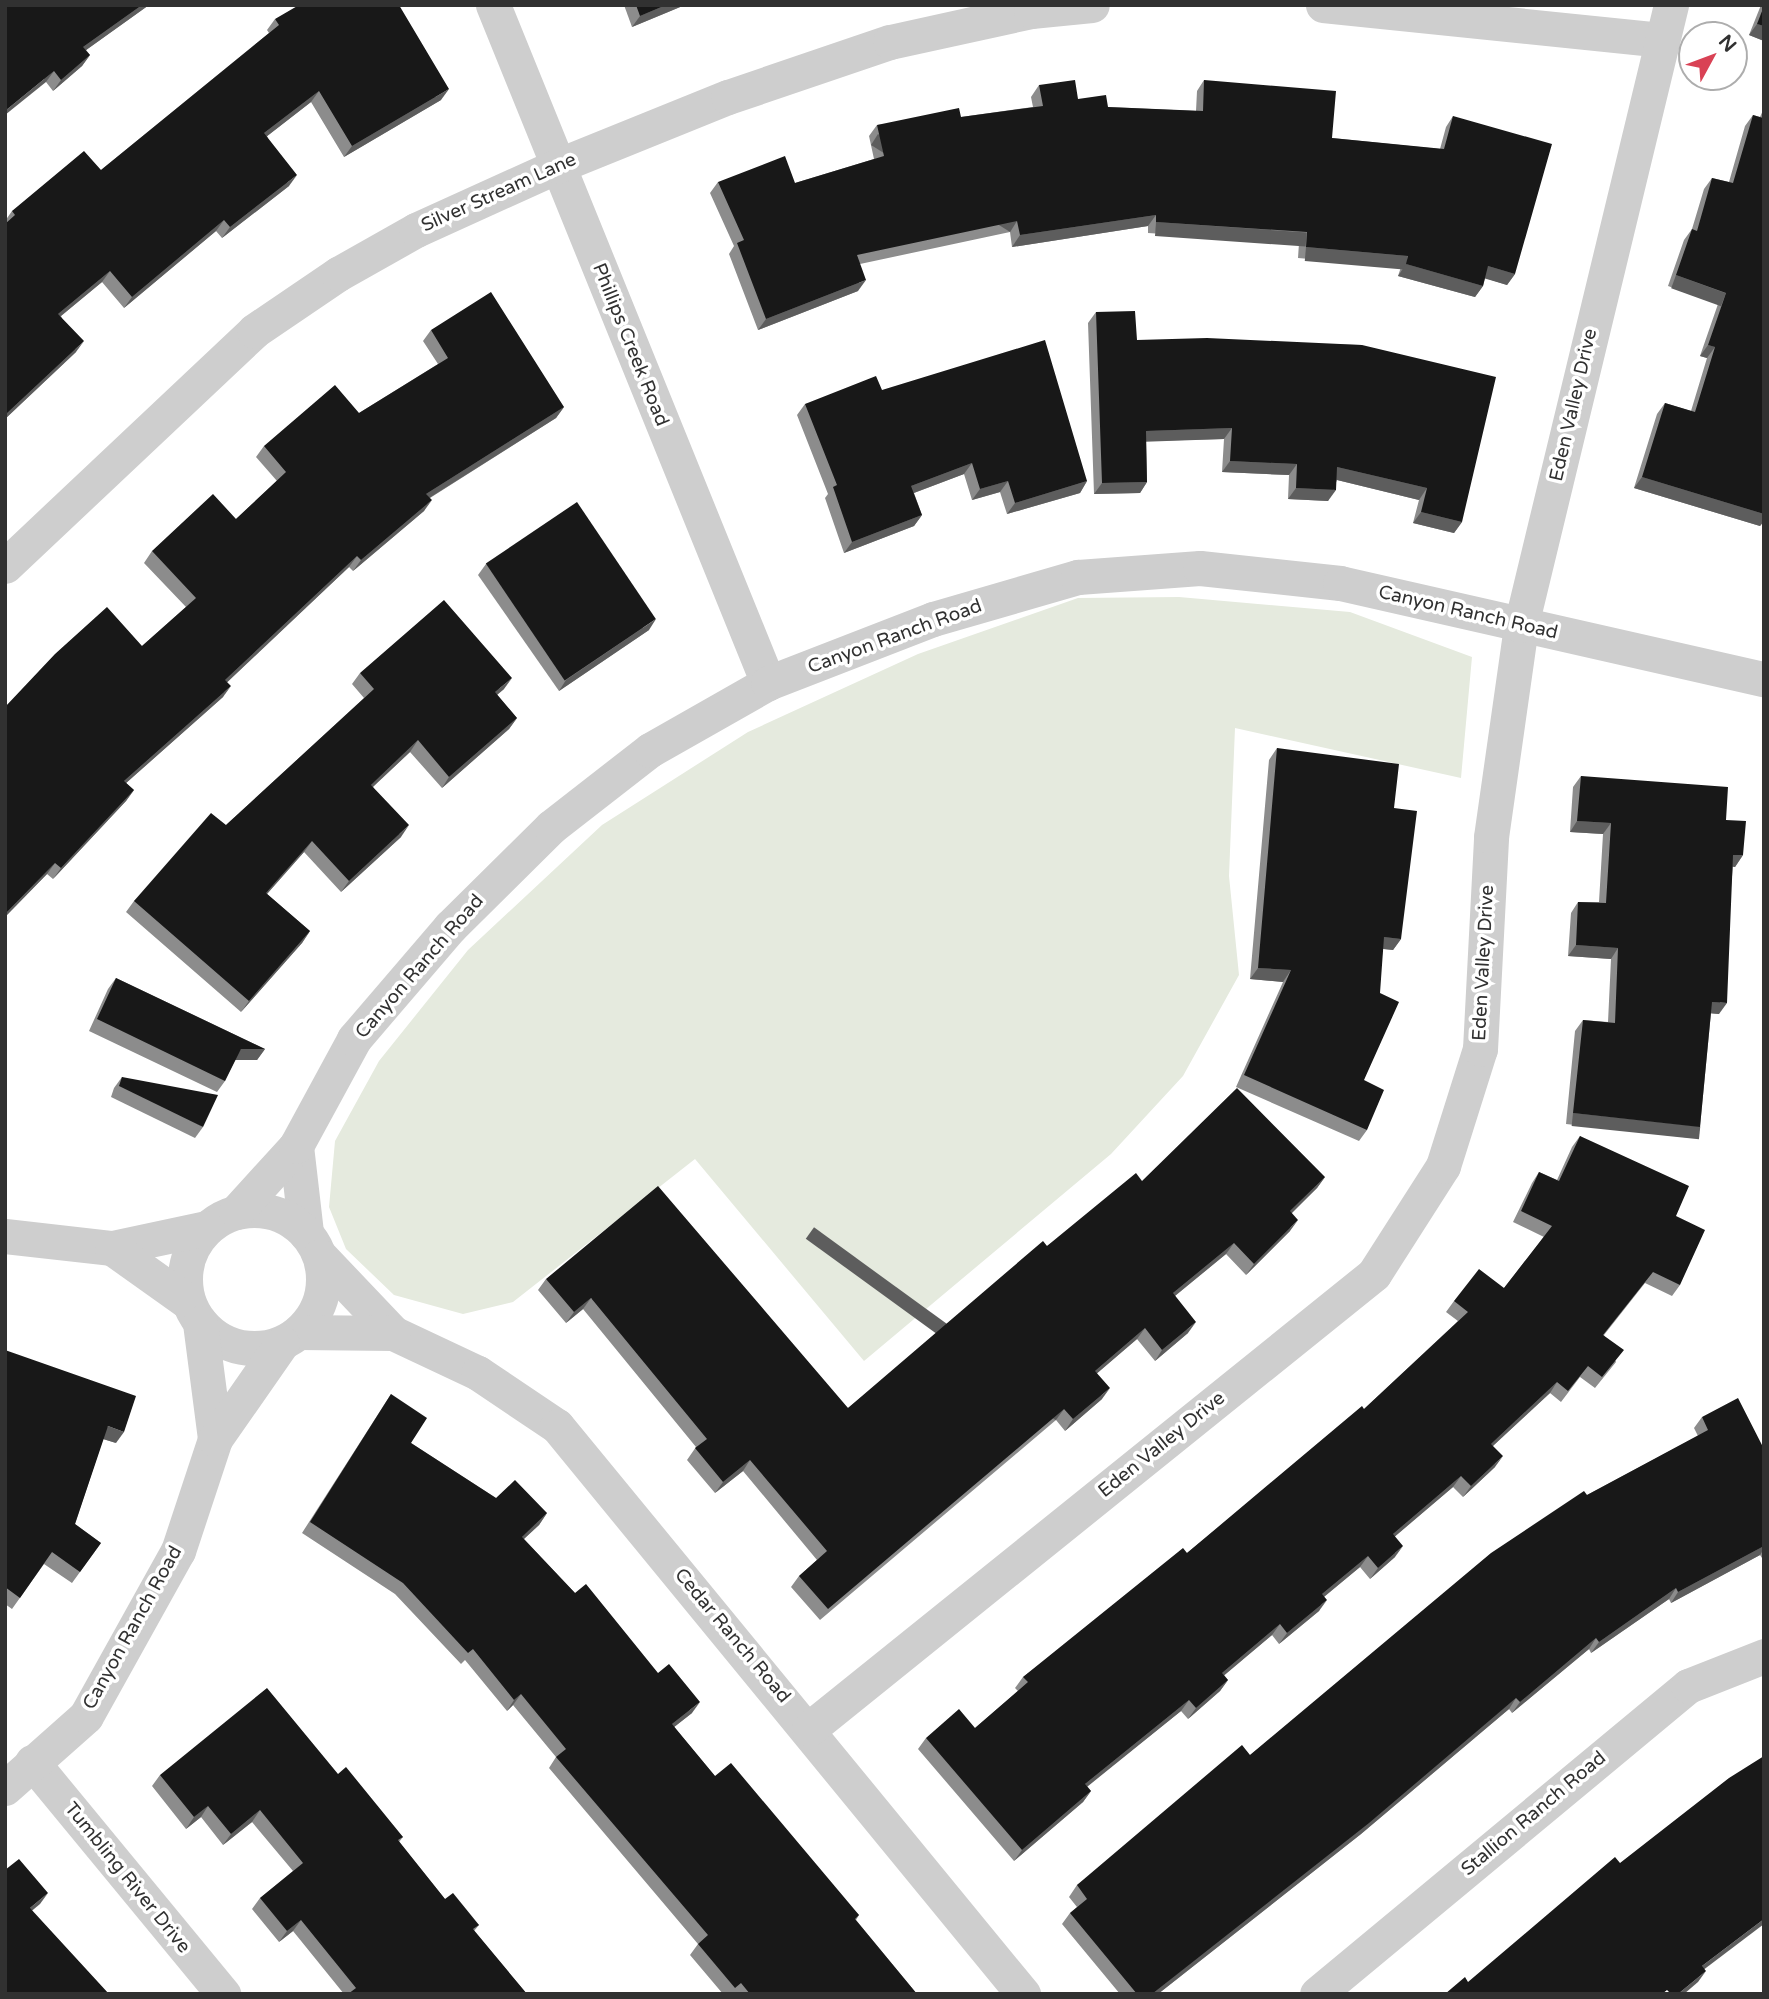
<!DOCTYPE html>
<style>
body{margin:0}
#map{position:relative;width:1769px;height:1999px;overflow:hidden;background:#fff;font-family:"Varela Round",sans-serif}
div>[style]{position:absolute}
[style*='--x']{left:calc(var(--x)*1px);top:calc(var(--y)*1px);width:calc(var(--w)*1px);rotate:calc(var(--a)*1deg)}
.green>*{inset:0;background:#e5eade}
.street>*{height:35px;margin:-17.5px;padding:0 17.5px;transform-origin:17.5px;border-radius:17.5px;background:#cecece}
.street>.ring{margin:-17.5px;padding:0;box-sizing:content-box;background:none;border:35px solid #cecece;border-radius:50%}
.wall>*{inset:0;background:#8c8c8c}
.shaded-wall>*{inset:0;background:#5d5d5d;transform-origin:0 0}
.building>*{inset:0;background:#181818;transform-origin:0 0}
span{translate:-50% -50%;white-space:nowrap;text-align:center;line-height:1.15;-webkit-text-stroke:7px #fff;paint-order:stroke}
.street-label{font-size:19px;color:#313131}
.frame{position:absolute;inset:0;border:7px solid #313131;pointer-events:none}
.north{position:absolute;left:1678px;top:21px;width:70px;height:70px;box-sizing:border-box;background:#fff;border:2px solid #adadad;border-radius:50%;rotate:49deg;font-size:19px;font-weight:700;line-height:28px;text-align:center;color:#313131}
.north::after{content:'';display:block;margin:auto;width:24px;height:32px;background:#d94255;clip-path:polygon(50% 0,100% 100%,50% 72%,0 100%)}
</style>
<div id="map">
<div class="green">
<div style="clip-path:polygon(1179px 597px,1350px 612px,1472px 657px,1461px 778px,1235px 728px,1229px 876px,1239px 975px,1183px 1076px,1111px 1154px,864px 1361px,695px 1159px,513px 1302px,463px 1314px,394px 1295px,346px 1249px,329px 1207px,335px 1141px,379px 1061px,468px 950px,602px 825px,748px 732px,918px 654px,1078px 598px)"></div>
</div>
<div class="street">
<div style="--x:493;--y:5;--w:732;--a:67.92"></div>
<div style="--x:1323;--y:5;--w:340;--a:5.9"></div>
<div style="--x:5;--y:566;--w:342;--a:-43.3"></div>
<div style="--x:254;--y:331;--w:102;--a:-34.2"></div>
<div style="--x:338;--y:274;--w:90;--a:-29.4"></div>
<div style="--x:416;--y:230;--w:155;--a:-24.4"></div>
<div style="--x:557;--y:166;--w:184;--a:-22"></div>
<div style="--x:728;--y:97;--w:171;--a:-18.8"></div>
<div style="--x:890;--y:42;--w:144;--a:-12.4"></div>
<div style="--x:1031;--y:11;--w:61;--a:-5.6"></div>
<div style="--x:296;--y:1146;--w:88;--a:83.4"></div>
<div class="ring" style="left:185px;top:1210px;width:103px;height:103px"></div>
<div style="--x:236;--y:1212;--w:89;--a:-47.7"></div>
<div style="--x:296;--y:1146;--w:122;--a:-61.5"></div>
<div style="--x:354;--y:1039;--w:148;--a:-49.4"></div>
<div style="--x:450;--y:927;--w:142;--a:-44.7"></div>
<div style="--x:551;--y:827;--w:125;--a:-37.9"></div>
<div style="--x:650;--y:750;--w:136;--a:-29.6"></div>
<div style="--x:768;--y:683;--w:177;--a:-21.2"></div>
<div style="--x:933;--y:619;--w:151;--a:-16.2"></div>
<div style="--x:1078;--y:577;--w:122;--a:-4.2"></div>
<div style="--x:1200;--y:568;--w:141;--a:6.1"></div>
<div style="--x:1340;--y:583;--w:435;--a:12.8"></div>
<div style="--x:5;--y:1236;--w:108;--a:6.4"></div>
<div style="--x:112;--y:1248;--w:97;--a:-11.9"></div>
<div style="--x:112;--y:1248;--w:93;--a:35.4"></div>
<div style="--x:320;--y:1256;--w:106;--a:46.5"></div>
<div style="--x:393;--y:1333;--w:94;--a:25.2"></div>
<div style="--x:478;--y:1373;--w:95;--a:33.9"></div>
<div style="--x:557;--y:1426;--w:735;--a:50.63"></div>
<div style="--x:200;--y:1323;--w:117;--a:82.6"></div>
<div style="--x:299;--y:1332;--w:94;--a:0.6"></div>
<div style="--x:809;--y:1729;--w:725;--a:-38.84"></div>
<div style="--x:1374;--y:1274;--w:128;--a:-57.4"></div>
<div style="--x:1443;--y:1166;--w:123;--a:-72.5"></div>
<div style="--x:1480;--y:1049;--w:212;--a:-87"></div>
<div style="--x:1491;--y:837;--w:214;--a:-81.9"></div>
<div style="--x:1521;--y:625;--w:638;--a:-76.4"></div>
<div style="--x:32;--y:1762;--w:301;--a:50.5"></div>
<div style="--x:5;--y:1788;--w:108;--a:-41.6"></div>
<div style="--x:86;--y:1716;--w:189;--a:-60.9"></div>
<div style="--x:178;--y:1551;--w:118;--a:-71.7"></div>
<div style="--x:215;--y:1439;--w:117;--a:-55.1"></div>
<div style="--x:1317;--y:1994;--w:482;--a:-39.7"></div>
<div style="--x:1688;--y:1686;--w:82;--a:-21.5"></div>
</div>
<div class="wall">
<div style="clip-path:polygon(5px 5px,149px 5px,86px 50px,90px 55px,82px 66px,53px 91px,46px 82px)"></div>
<div style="clip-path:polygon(624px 5px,685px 5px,632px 27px)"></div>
<div style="clip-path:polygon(1761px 5px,1764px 5px,1764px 41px,1749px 35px)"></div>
<div style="clip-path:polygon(275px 19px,441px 100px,344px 157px,311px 102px,267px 136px,289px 186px,222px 238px,216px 231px,124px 308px,102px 282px,61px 316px,76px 352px,5px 419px,5px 221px,12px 211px,101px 170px,269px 33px,267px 30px)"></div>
<div style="clip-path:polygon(1204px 80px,1332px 138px,1440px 149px,1446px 127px,1453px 116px,1515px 274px,1507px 285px,1485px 278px,1483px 286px,1475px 297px,1398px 276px,1401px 267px,1298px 258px,1299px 243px,1148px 233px,1148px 226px,1012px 247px,1010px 232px,860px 264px,858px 291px,758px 330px,729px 254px,734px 246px,710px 193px,718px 182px,795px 183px,874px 159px,869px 136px,877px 125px,961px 117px,1033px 107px,1031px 97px,1039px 85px,1078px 99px,1108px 107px,1196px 111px,1197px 91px)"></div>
<div style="clip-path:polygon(1764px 108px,1764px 521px,1760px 526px,1634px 488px,1657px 414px,1665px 403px,1691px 411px,1707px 358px,1700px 356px,1718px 304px,1668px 286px,1684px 240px,1692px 229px,1704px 189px,1712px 178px,1729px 182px,1745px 126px,1753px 115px,1760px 117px)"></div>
<div style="clip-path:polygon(1096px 312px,1137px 340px,1362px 345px,1462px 522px,1454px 533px,1413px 523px,1419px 500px,1337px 480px,1328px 501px,1288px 499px,1289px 475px,1222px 472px,1224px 439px,1146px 441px,1147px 482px,1140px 493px,1094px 494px,1088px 323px)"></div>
<div style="clip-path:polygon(431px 330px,564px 407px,556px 418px,430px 498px,424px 511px,353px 571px,349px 567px,227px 682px,223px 697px,126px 783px,134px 790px,126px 801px,53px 879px,47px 874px,5px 917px,5px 707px,142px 646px,186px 607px,144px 563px,152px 551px,236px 519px,277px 481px,256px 457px,264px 446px,359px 413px,438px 364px,423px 341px)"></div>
<div style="clip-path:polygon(882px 390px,1087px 481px,1080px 493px,1007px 514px,1000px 492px,972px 500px,964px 474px,914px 493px,922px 515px,914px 526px,844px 553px,825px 498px,828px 494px,797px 415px,805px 404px)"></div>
<div style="clip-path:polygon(486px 564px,649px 630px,559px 691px,478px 575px)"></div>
<div style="clip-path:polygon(360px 673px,504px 689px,497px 695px,517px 718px,509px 729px,442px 788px,410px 752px,373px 787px,401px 837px,341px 892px,304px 852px,267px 894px,310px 931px,302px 943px,241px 1012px,126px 912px,134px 901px,226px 825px,364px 698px,352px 684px)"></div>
<div style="clip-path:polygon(1277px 748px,1394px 808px,1401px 939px,1393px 950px,1383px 949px,1364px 1080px,1367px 1130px,1359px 1141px,1236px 1087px,1283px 982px,1250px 979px,1269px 760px)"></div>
<div style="clip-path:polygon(1581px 776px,1726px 820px,1743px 855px,1735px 867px,1733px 866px,1719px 1014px,1711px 1013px,1700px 1127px,1692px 1138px,1566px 1124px,1575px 1031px,1583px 1020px,1608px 1022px,1611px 959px,1568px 956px,1571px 913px,1578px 902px,1599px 902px,1603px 834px,1570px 832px,1573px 787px)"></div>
<div style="clip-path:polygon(116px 978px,265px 1049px,257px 1060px,235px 1060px,225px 1081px,217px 1092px,89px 1031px,108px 989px)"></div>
<div style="clip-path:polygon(122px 1077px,203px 1127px,195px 1138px,111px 1097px,114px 1088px)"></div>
<div style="clip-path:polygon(1580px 1136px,1676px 1216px,1680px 1285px,1672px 1296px,1645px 1283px,1604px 1335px,1616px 1362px,1595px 1388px,1580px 1377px,1561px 1402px,1550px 1393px,1493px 1446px,1495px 1467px,1463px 1497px,1453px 1487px,1395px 1536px,1395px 1557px,1370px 1579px,1360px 1567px,1324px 1597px,1319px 1611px,1279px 1644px,1272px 1635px,1224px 1675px,1228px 1680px,1220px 1691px,1188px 1719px,1181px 1711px,1087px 1786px,1091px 1791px,1083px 1802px,1014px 1861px,918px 1749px,926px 1738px,975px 1728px,1018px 1691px,1015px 1688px,1023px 1677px,1187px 1553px,1364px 1409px,1458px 1321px,1446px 1312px,1454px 1301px,1504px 1288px,1544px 1237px,1513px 1222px,1532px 1183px,1539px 1172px,1557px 1180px,1572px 1147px)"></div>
<div style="clip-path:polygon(1325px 1177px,1317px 1188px,1291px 1213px,1290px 1231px,1246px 1275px,1226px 1254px,1175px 1296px,1188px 1333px,1155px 1361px,1137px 1339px,1097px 1373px,1102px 1399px,1065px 1431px,1056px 1420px,820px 1620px,791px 1587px,799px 1576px,817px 1560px,743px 1471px,715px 1493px,687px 1460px,696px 1447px,583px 1309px,566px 1323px,538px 1290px,546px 1279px,848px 1408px,1047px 1246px,1142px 1181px)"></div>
<div style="clip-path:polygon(5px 1350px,116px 1443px,103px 1439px,75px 1524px,101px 1543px,72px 1583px,44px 1564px,12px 1609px,5px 1604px)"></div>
<div style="clip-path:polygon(391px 1394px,411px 1443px,496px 1498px,547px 1513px,539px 1525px,524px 1539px,575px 1593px,692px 1713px,674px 1727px,715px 1776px,859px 1915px,856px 1920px,917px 1994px,723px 1994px,690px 1955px,698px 1944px,549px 1768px,556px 1757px,513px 1705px,507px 1711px,465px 1660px,461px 1664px,395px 1594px,302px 1533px)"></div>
<div style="clip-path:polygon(1702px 1417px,1764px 1449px,1764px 1561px,1760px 1555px,1671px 1603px,1669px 1599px,1591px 1653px,1589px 1649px,1512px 1713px,1509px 1709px,1361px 1834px,1158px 1994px,1120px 1994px,1062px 1924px,1070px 1913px,1077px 1907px,1069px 1897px,1077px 1885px,1250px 1755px,1587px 1495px,1698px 1436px,1694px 1428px)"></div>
<div style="clip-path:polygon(338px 1774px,403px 1837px,399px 1842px,445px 1899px,479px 1925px,474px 1931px,527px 1994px,344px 1994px,293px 1931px,279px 1942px,252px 1909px,260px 1898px,293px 1871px,252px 1822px,223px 1845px,201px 1817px,186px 1829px,152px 1786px,160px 1775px)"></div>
</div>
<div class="shaded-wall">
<div style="clip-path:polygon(142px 5px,149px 5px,75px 58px,83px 47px)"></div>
<div style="clip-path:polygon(666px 5px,685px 5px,632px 27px,640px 16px)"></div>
<div style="clip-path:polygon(1757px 24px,1764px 26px,1764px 41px,1749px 35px)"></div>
<div style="clip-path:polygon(90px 55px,82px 66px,53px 91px,61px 80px)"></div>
<div style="clip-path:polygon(54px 71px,46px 82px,5px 115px,5px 111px)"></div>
<div style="clip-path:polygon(449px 89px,441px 100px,344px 157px,352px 146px)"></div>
<div style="clip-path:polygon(319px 91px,311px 102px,257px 144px,264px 133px)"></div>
<div style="clip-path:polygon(297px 175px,289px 186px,222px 238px,230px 227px)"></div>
<div style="clip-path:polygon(1156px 215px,1148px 226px,1012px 247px,1020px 235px)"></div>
<div style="clip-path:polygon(224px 220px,216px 231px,124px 308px,132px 297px)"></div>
<div style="left:1017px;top:221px;width:13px;height:164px;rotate:122deg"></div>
<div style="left:1156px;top:222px;width:151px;height:14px;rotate:4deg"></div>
<div style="left:1306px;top:247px;width:102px;height:14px;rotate:5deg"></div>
<div style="clip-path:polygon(1406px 264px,1483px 286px,1475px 297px,1398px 276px)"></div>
<div style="clip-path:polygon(1488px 266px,1515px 274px,1507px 285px,1480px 277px)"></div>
<div style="clip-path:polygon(110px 271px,102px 282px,50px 325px,58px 314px)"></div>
<div style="left:1676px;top:275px;width:53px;height:14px;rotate:20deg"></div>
<div style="clip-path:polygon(866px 280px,858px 291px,758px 330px,766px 319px)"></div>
<div style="clip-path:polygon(84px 341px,76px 352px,5px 419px,5px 415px)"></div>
<div style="clip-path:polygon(1708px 345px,1715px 347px,1707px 358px,1700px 356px)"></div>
<div style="clip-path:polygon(564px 407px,556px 418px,418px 505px,426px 494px)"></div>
<div style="clip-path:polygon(1232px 428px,1224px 439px,1138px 442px,1146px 431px)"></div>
<div style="clip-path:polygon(1230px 461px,1297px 464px,1289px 475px,1222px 472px)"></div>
<div style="clip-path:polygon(972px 463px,964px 474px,903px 497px,911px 486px)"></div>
<div style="clip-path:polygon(1337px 467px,1427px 488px,1419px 500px,1329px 478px)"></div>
<div style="clip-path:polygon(1642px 477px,1764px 514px,1764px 521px,1760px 526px,1634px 488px)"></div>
<div style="clip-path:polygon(1008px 481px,1000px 492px,972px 500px,980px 489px)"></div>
<div style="clip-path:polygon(1087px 481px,1080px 493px,1007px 514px,1015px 503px)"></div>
<div style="clip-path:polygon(1147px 482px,1140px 493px,1094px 494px,1102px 483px)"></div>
<div style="clip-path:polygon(1296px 488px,1336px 490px,1328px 501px,1288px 499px)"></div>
<div style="clip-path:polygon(432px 500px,424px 511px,353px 571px,361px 560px)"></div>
<div style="clip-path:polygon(1421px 512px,1462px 522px,1454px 533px,1413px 523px)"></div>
<div style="clip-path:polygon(922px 515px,914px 526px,844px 553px,852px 542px)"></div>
<div style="clip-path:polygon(357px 556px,349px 567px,218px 691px,225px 680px)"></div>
<div style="clip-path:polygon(656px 619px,649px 630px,559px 691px,566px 680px)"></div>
<div style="clip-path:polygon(512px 678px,504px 689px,487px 703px,495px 692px)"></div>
<div style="clip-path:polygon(231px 686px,223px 697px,116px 792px,124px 781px)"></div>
<div style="clip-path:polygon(517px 718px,509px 729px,442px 788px,449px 777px)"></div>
<div style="clip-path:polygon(418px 740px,410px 752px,363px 796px,371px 785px)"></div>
<div style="clip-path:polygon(134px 790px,126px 801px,53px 879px,61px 868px)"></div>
<div style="clip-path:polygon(1577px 821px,1611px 823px,1603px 834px,1570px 832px)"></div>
<div style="clip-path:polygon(409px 825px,401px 837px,341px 892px,349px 881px)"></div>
<div style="clip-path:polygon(312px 841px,304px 852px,258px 904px,266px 893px)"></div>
<div style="clip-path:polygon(1733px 855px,1743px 855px,1735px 867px,1726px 866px)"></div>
<div style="clip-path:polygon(55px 863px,47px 874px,5px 917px,5px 914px)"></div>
<div style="clip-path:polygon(310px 931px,302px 943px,241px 1012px,249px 1001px)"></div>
<div style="clip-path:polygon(1384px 937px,1401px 939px,1393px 950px,1376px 948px)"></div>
<div style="clip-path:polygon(1576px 945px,1618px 948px,1611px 959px,1568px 956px)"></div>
<div style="clip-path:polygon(1258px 968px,1291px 970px,1283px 982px,1250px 979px)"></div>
<div style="clip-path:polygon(1712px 1002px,1727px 1003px,1719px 1014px,1705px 1013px)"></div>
<div style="clip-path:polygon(241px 1049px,265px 1049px,257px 1060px,233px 1060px)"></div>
<div style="left:1573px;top:1113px;width:128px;height:13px;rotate:6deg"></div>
<div style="clip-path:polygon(1325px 1177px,1317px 1188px,1282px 1223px,1290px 1211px)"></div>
<div style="clip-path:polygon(1298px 1220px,1290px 1231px,1246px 1275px,1254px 1264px)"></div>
<div style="clip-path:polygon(1234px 1243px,1226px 1254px,1165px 1304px,1173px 1293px)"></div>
<div style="clip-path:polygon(591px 1298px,583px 1309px,566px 1323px,574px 1312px)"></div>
<div style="clip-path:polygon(1196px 1322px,1188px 1333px,1155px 1361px,1162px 1350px)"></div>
<div style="clip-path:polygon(1145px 1328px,1137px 1339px,1087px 1382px,1095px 1371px)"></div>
<div style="clip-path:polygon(1557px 1382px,1550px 1393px,1483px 1455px,1491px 1444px)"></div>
<div style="clip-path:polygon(1110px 1388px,1102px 1399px,1065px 1431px,1073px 1419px)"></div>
<div style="left:1064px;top:1409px;width:14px;height:309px;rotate:126deg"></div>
<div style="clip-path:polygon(108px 1426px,124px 1432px,116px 1443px,100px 1438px)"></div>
<div style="clip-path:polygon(1503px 1456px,1495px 1467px,1463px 1497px,1471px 1486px)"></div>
<div style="clip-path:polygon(750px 1460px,743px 1471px,715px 1493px,723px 1482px)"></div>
<div style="clip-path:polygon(1461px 1476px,1453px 1487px,1385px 1545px,1393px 1534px)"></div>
<div style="clip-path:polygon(547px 1513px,539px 1525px,514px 1548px,522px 1537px)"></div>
<div style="clip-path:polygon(1403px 1546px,1395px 1557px,1370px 1579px,1378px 1568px)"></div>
<div style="clip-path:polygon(1764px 1546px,1764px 1549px,1760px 1555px,1671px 1603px,1678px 1592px)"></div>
<div style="clip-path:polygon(1368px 1556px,1360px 1567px,1314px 1605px,1322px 1594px)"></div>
<div style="clip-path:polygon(1676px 1588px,1669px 1599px,1591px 1653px,1599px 1642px)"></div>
<div style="clip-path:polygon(1327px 1600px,1319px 1611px,1279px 1644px,1287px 1633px)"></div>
<div style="clip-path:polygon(1280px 1624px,1272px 1635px,1214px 1684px,1222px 1673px)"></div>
<div style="clip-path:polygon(1596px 1638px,1589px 1649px,1512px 1713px,1520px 1702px)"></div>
<div style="clip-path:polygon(1228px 1680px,1220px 1691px,1188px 1719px,1196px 1708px)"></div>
<div style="clip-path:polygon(521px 1694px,513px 1705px,507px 1711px,514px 1700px)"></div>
<div style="clip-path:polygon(1516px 1698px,1509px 1709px,1361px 1834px,1158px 1994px,1152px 1994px)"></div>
<div style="clip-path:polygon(1189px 1700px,1181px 1711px,1077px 1795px,1085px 1784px)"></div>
<div style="clip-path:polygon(700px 1702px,692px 1713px,664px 1735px,672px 1724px)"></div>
<div style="clip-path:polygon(1091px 1791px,1083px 1802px,1014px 1861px,1022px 1850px)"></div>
<div style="clip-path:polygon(208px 1806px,201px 1817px,186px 1829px,194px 1817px)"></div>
<div style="clip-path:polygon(260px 1810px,252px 1822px,223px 1845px,231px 1834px)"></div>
<div style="clip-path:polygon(48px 1893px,40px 1904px,22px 1919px,30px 1908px)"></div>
<div style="clip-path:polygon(1764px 1919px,1764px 1924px,1694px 1977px,1702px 1966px)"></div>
<div style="clip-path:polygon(301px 1920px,293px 1931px,279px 1942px,287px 1931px)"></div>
<div style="clip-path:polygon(1706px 1971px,1698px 1982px,1684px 1994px,1678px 1994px)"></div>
</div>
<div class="building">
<div style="clip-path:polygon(5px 5px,142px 5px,83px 47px,90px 55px,61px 80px,54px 71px,5px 111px)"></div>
<div style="clip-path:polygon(299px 5px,399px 5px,449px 89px,352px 146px,319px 91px,264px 133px,297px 175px,230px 227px,224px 220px,132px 297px,110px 271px,58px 314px,84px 341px,5px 415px,5px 224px,15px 215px,12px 211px,84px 151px,101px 170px,279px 25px,275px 19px)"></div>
<div style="clip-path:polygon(636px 5px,666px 5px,640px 16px)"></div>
<div style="clip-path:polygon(1764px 6px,1764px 26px,1757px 24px)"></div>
<div style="clip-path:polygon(1075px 80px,1078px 99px,1106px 95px,1108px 107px,1203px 111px,1204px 80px,1336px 91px,1332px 138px,1444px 149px,1453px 116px,1552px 144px,1515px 274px,1488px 266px,1483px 286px,1406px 264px,1408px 256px,1306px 247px,1307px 232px,1156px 222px,1156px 215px,1020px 235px,1017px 221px,857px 255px,866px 280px,766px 319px,737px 243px,744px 240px,718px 182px,785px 156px,795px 183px,884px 156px,877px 125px,959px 108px,961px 117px,1043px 106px,1039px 85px)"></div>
<div style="clip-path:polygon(1753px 115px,1763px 118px,1764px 116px,1764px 514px,1642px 477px,1665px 403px,1695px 412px,1715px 347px,1708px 345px,1726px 293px,1676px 275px,1692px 229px,1697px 231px,1712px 178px,1733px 183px)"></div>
<div style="clip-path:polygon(491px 292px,564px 407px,426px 494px,432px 500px,361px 560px,357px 556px,225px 680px,231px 686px,124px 781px,134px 790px,61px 868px,55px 863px,5px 914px,5px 707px,55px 654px,107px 607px,142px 646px,196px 598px,152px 551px,213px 494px,236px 519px,286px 472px,264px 446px,335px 385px,359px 413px,448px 358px,431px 330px)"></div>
<div style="clip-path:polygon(1135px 311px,1137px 340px,1207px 338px,1362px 345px,1496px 377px,1462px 522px,1421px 512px,1427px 488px,1337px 467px,1336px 490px,1296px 488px,1297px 464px,1230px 461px,1232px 428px,1146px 431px,1147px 482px,1102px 483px,1096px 312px)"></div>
<div style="clip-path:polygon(1045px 340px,1087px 481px,1015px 503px,1008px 481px,980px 489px,972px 463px,911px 486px,922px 515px,852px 542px,833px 487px,837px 485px,805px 404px,876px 376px,882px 390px)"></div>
<div style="left:577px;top:502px;width:141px;height:110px;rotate:56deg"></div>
<div style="clip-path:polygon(444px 600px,512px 678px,495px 692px,517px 718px,449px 777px,418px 740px,371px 785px,409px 825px,349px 881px,312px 841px,266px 893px,310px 931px,249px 1001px,134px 901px,211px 813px,226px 825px,374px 689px,360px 673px)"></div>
<div style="clip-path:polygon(1277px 748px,1399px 764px,1394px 808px,1417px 811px,1401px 939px,1384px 937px,1380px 993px,1399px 1002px,1364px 1080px,1384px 1090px,1367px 1130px,1244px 1075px,1291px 970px,1258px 968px)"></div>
<div style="clip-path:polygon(1581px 776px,1728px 787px,1726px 820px,1746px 821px,1743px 855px,1733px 855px,1727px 1003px,1712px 1002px,1700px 1127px,1573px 1113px,1583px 1020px,1615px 1023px,1618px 948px,1576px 945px,1578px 902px,1606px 903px,1611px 823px,1577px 821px)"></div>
<div style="clip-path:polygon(116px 978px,265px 1049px,241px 1049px,225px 1081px,97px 1019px)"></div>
<div style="clip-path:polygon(122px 1077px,218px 1095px,203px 1127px,119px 1086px)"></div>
<div style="clip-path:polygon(1237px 1088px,1325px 1177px,1290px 1211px,1298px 1220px,1254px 1264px,1234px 1243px,1173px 1293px,1196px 1322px,1162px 1350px,1145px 1328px,1095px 1371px,1110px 1388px,1073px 1419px,1064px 1409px,828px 1609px,799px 1576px,827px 1551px,750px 1460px,723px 1482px,695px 1448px,707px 1439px,591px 1298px,574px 1312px,546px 1279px,658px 1186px,848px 1408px,1043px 1241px,1047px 1246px,1136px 1173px,1142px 1181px)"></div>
<div style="clip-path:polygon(1580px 1136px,1689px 1186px,1676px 1216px,1705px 1230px,1680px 1285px,1653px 1272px,1603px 1335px,1624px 1350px,1602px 1377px,1588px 1366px,1568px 1391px,1557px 1382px,1491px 1444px,1503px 1456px,1471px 1486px,1461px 1476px,1393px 1534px,1403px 1546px,1378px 1568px,1368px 1556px,1322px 1594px,1327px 1600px,1287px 1633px,1280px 1624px,1222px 1673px,1228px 1680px,1196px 1708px,1189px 1700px,1085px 1784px,1091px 1791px,1022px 1850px,926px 1738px,959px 1709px,975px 1728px,1028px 1682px,1023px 1677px,1183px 1548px,1187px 1553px,1362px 1406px,1364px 1409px,1468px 1312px,1454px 1301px,1479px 1269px,1504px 1288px,1552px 1226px,1521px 1211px,1539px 1172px,1559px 1181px)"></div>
<div style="clip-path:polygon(5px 1350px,136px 1396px,124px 1432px,108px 1426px,75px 1524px,101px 1543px,80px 1572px,52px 1552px,20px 1598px,5px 1587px)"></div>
<div style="clip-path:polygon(391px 1394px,427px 1418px,411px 1443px,496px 1498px,515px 1480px,547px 1513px,522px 1537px,575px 1593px,586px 1584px,658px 1673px,669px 1664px,700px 1702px,672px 1724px,715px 1776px,731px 1763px,859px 1915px,855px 1919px,917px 1994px,750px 1994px,741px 1983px,735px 1988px,698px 1944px,708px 1935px,556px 1757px,566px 1749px,521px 1694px,514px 1700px,473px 1649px,468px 1653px,403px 1583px,310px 1522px)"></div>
<div style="clip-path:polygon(1738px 1398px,1764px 1449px,1764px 1546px,1678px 1592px,1676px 1588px,1599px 1642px,1596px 1638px,1520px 1702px,1516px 1698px,1369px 1823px,1152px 1994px,1137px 1994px,1070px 1913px,1087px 1899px,1077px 1885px,1242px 1745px,1250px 1755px,1491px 1553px,1584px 1491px,1587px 1495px,1708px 1430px,1702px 1417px)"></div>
<div style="clip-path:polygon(267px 1688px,338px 1774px,346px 1767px,403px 1837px,398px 1840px,445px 1899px,453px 1893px,479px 1925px,473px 1929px,527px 1994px,348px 1994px,356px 1988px,301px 1920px,287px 1931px,260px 1898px,303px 1863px,260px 1810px,231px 1834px,208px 1806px,194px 1817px,160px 1775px)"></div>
<div style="clip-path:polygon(1764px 1756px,1764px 1919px,1702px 1966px,1706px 1971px,1678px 1994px,1671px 1994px,1667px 1990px,1662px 1994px,1445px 1994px,1465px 1977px,1468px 1982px,1615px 1857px,1620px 1863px,1729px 1778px)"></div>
<div style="clip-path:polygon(19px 1859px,48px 1893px,30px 1908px,109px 1994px,5px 1994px,5px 1870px)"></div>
</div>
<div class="street-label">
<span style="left:499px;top:193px;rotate:-24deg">Silver Stream Lane</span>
<span style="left:630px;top:345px;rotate:68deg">Phillips Creek Road</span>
<span style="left:1574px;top:405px;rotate:-77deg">Eden Valley Drive</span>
<span style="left:1468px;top:613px;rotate:13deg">Canyon Ranch Road</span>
<span style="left:895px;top:637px;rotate:-20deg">Canyon Ranch Road</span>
<span style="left:1484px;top:963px;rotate:-87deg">Eden Valley Drive</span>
<span style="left:420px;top:967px;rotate:-49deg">Canyon Ranch Road</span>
<span style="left:1162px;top:1445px;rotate:-39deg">Eden Valley Drive</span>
<span style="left:133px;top:1628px;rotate:-61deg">Canyon Ranch Road</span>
<span style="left:732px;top:1636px;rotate:50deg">Cedar Ranch Road</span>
<span style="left:1534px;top:1814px;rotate:-40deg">Stallion Ranch Road</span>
<span style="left:127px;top:1878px;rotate:51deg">Tumbling River Drive</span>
</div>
<div class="frame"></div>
<div class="north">N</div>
</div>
